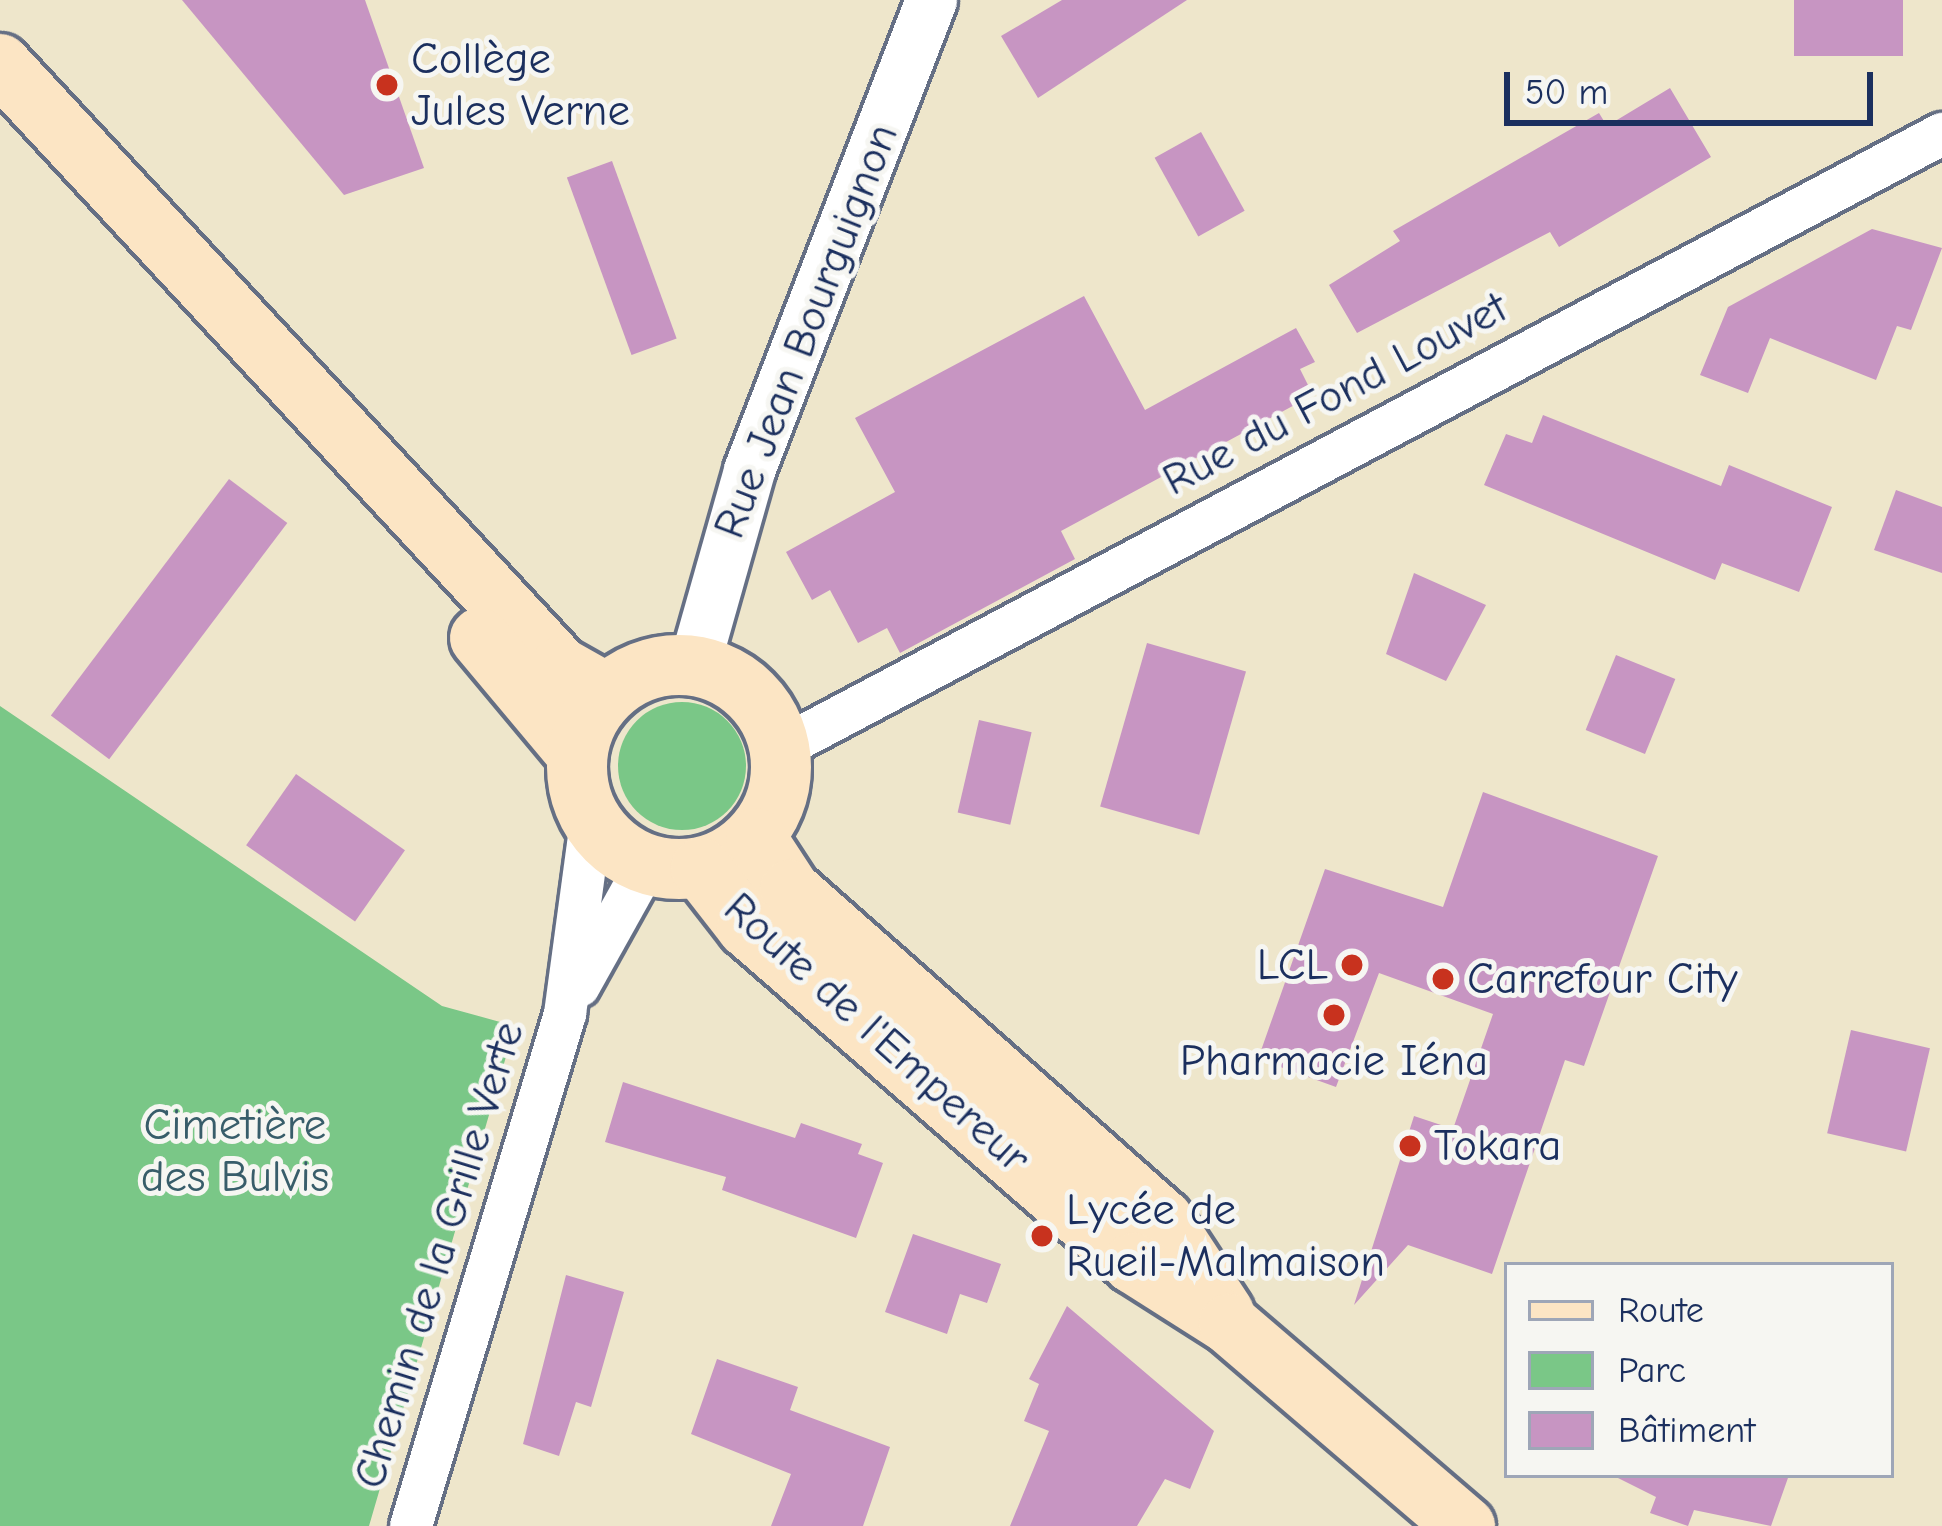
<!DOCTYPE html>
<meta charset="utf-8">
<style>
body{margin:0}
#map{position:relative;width:1942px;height:1526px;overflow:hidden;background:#eee6cb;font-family:"Comic Neue",sans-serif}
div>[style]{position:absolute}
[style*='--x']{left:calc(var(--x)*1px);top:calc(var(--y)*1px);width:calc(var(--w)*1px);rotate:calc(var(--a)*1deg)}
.green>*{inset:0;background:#7ac787}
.round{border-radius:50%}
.building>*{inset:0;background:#c795c2;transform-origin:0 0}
.roads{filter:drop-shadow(3px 0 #656f84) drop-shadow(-3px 0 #656f84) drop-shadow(0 3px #656f84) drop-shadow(0 -3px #656f84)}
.minor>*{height:42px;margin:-21px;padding:0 21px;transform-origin:21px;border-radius:21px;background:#fff}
.tertiary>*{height:51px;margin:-25.5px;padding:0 25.5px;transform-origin:25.5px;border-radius:25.5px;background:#fff}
.secondary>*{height:60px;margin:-30px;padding:0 30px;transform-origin:30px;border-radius:30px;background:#fce5c4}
.secondary>.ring{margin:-30px;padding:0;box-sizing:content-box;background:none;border:60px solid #fce5c4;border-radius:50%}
.dots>*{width:33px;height:33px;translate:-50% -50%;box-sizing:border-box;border:6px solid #f6f6f2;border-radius:50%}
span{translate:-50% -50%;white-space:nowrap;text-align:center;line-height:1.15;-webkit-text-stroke:10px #f6f6f2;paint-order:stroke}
.poi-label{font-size:45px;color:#1b2f5e}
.left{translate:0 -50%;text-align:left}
.right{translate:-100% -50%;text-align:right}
.street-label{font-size:45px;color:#1b2f5e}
.park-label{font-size:45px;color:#385d6a}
.legend{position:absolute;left:1504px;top:1262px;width:390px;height:216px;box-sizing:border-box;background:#f6f6f2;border:3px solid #9ea6b7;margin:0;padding:15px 21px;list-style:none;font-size:36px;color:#1b2f5e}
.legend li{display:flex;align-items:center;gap:24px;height:60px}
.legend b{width:60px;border:3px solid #9ea6b7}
.scale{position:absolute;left:1504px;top:72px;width:369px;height:54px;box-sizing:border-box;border:6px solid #1b2f5e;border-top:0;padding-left:15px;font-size:36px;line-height:42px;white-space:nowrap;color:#1b2f5e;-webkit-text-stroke:9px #f6f6f2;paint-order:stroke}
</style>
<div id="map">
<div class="green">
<div class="round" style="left:618px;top:702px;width:128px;height:128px"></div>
<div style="clip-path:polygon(0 706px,442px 1006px,515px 1026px,369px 1526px,0 1526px)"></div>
</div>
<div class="building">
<div style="clip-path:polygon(182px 0,365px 0,424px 168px,344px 195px)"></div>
<div style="clip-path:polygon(1062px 0,1187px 0,1038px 98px,1001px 36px)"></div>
<div style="left:1794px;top:0;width:109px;height:56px"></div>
<div style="clip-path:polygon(1670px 88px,1711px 157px,1559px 247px,1550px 232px,1357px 333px,1329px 285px,1400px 241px,1393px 231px,1599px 113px,1607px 126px)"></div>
<div style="left:1201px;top:132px;width:90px;height:53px;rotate:61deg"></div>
<div style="left:612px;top:161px;width:189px;height:48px;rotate:70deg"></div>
<div style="clip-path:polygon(1872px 229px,1942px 248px,1911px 330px,1897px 326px,1876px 380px,1770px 338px,1748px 393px,1700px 375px,1728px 307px)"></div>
<div style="clip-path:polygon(1084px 296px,1145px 410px,1296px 328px,1315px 362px,1300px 369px,1313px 395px,1061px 531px,1075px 559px,900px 653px,887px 628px,858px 643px,830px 590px,812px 600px,786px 552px,895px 492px,855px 418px)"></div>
<div style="clip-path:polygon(1543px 415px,1721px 486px,1729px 465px,1832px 507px,1799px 592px,1722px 563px,1715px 580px,1484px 485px,1506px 434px,1532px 443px)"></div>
<div style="left:229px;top:479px;width:73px;height:296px;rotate:37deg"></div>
<div style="clip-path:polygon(1896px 490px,1942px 507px,1942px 573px,1874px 550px)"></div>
<div style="clip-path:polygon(1414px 573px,1486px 605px,1446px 681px,1386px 654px)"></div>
<div style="left:1147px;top:643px;width:103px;height:170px;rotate:16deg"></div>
<div style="left:1616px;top:655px;width:64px;height:81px;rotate:22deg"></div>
<div style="left:979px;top:720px;width:54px;height:95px;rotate:13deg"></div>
<div style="left:296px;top:774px;width:133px;height:87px;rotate:35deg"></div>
<div style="clip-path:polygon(1483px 792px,1658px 856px,1584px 1066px,1565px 1060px,1492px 1274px,1408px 1245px,1354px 1305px,1414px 1116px,1453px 1129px,1493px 1014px,1379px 973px,1336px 1087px,1258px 1059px,1325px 869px,1443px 907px)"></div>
<div style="left:1851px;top:1030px;width:81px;height:106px;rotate:13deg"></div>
<div style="clip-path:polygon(623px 1082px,795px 1138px,801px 1123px,862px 1144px,858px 1154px,883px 1163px,856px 1238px,722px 1190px,726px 1177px,605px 1142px)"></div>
<div style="clip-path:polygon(913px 1234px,1001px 1264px,987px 1303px,960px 1294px,947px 1334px,885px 1312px)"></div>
<div style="clip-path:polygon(566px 1275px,624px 1292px,591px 1407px,576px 1402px,559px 1456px,523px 1444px)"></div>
<div style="clip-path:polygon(1067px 1306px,1214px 1431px,1190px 1489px,1165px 1479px,1137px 1526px,1010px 1526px,1049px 1431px,1024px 1421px,1039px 1384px,1029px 1379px)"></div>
<div style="clip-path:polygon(717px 1359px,798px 1387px,790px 1410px,890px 1447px,863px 1526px,771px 1526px,791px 1474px,691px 1434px)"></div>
<div style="clip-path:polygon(1612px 1475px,1789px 1475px,1771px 1526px,1694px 1510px,1688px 1526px,1650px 1513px,1656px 1497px)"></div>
</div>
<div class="roads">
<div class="minor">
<div style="--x:779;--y:749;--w:1316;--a:-27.87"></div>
<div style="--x:579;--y:986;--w:140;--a:-60.9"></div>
<div style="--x:411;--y:1526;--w:535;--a:-73.26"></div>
<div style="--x:565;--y:1014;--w:195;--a:-82.3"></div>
</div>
<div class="tertiary">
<div style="--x:694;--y:665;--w:203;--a:-74.2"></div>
<div style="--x:749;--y:470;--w:504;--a:-68.83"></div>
</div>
<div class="secondary">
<div style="--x:0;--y:64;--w:823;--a:47.12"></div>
<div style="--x:560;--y:667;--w:53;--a:29.5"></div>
<div style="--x:480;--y:638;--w:150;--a:50.1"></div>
<div class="ring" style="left:577px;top:665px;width:144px;height:144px"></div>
<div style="--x:756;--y:838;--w:62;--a:56.8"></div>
<div style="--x:790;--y:890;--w:498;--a:41.5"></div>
<div style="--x:1163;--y:1220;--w:111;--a:56.7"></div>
<div style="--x:701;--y:868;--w:75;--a:52.1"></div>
<div style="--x:747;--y:927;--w:512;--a:41.04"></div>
<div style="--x:1133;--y:1263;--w:114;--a:32.4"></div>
<div style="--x:1229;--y:1324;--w:311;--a:40.6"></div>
</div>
</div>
<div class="dots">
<div style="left:387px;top:85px;background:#c8321e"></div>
<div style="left:1352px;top:965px;background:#c8321e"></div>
<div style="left:1443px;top:979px;background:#c8321e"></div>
<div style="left:1334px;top:1015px;background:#c8321e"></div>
<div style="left:1410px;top:1146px;background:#c8321e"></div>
<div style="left:1042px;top:1236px;background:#c8321e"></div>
</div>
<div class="poi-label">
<span class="left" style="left:411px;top:85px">Collège<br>Jules Verne</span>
<span class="right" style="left:1328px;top:965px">LCL</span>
<span class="left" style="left:1467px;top:979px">Carrefour City</span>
<span style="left:1334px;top:1061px">Pharmacie Iéna</span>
<span class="left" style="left:1434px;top:1146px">Tokara</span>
<span class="left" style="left:1066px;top:1236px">Lycée de<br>Rueil-Malmaison</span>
</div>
<div class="street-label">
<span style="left:806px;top:331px;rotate:-69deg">Rue Jean Bourguignon</span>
<span style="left:1335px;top:394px;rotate:-28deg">Rue du Fond Louvet</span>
<span style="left:877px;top:1033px;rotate:42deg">Route de l'Empereur</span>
<span style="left:439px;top:1255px;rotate:-73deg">Chemin de la Grille Verte</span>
</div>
<div class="park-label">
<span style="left:235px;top:1151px">Cimetière<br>des Bulvis</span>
</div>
<ul class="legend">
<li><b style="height:15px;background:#fce5c4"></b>Route</li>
<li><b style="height:33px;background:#7ac787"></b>Parc</li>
<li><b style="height:33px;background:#c795c2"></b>Bâtiment</li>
</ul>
<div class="scale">50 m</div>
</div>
